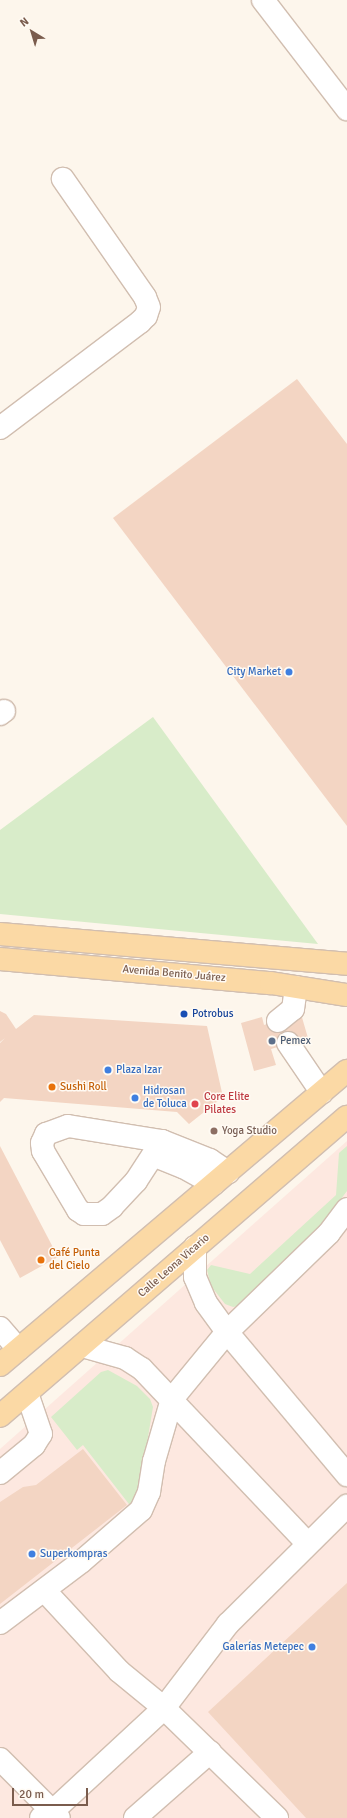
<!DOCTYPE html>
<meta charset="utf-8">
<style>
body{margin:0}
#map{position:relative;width:347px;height:1818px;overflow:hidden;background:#fdf6ec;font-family:Signika,sans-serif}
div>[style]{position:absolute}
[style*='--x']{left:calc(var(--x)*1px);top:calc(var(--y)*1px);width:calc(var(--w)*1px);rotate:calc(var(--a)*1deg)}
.commercial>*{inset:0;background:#fde8e0}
.green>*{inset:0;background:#d8ecc9}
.building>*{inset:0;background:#f3d5c3}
.roads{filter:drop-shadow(1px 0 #d1beb0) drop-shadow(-1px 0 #d1beb0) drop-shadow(0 1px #d1beb0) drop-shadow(0 -1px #d1beb0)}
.minor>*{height:22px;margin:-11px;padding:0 11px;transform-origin:11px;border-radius:11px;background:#fff}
.major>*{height:22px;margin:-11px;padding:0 11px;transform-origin:11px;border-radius:11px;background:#fbd9a5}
.dots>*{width:11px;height:11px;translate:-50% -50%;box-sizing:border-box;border:2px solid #fffaf3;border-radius:50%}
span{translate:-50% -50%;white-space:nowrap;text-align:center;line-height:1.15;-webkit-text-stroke:3px #fffaf3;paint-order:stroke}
.shop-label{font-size:11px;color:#366cbe}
.right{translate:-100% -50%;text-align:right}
.left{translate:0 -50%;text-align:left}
.street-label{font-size:11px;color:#7a5c4d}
.transit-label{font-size:11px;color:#164399}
.service-label{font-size:11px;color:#4e5e75}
.food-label{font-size:11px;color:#c56008}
.health-label{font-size:11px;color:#be3a42}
.education-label{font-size:11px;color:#785e54}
.north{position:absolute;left:12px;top:12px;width:40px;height:40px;-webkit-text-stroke:3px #fffaf3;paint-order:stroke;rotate:322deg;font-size:11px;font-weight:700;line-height:16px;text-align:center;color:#7a5c4d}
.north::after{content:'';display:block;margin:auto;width:14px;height:18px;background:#7a5c4d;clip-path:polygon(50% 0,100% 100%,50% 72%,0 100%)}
.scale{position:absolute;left:12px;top:1788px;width:76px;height:18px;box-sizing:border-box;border:2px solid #7a5c4d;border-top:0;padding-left:5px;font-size:12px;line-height:14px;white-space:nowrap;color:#7a5c4d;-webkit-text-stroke:3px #fffaf3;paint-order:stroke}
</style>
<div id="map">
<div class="commercial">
<div style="clip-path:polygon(347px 1141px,347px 1818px,0 1818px,0 1449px)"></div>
</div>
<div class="green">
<div style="clip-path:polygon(153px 717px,318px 944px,0 914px,0 830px)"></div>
<div style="clip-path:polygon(347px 1146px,347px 1191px,305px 1246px,243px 1305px,233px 1307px,225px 1304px,211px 1286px,207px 1270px,211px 1265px,250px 1274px,336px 1195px,339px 1153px)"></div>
<div style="clip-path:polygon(108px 1370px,137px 1386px,150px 1399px,153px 1407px,139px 1491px,132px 1508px,83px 1445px,77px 1450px,51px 1417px,101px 1372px)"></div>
</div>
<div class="building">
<div style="clip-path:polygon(297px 379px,347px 444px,347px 826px,113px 518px)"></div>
<div style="clip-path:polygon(0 1011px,6px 1014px,16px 1029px,34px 1015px,207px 1026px,223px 1097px,189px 1124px,177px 1112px,4px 1098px,0 1102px,0 1043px,5px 1038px,0 1042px)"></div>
<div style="clip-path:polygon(301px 1014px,308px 1038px,271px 1049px,276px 1065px,254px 1071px,241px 1023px,262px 1017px,264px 1025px)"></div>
<div style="clip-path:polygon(0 1146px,58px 1257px,20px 1278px,0 1240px)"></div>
<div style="clip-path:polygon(83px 1449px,127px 1505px,0 1604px,0 1502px,23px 1487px,36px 1485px)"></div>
<div style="clip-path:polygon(347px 1583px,347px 1818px,306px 1818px,208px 1712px)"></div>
</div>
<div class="roads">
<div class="minor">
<div style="--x:263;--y:0;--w:138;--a:52.4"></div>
<div style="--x:0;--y:428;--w:176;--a:-37.1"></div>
<div style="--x:140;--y:322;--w:8;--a:-45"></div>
<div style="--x:146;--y:316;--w:9;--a:-72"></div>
<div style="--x:149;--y:307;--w:11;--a:-112"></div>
<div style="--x:145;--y:297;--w:144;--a:-124.8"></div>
<div style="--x:0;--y:714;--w:5;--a:-37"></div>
<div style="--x:278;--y:1021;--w:19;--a:-39"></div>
<div style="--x:293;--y:1009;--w:22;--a:-82"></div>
<div style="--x:288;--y:1043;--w:60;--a:55.8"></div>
<div style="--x:68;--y:1126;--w:95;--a:9.1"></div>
<div style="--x:162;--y:1141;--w:48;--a:123"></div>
<div style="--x:136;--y:1181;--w:35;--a:133"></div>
<div style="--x:112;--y:1207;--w:12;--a:145"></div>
<div style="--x:102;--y:1214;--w:18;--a:180"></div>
<div style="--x:84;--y:1214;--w:7;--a:-146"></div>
<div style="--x:78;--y:1210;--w:69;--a:-120.7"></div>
<div style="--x:43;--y:1151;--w:8;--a:-97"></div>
<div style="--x:42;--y:1143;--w:10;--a:-66"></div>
<div style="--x:46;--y:1134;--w:23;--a:-20"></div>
<div style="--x:162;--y:1141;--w:52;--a:21.6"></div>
<div style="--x:210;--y:1160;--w:22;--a:34"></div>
<div style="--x:153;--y:1155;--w:32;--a:22"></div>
<div style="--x:183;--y:1167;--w:35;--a:29"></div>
<div style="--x:195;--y:1247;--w:30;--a:90"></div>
<div style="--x:195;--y:1277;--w:28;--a:67"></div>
<div style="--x:206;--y:1303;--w:36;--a:54"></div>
<div style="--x:227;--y:1332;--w:187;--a:50"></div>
<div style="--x:0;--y:1328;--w:28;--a:49"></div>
<div style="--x:82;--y:1346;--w:45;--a:15.6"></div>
<div style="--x:125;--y:1358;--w:20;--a:33"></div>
<div style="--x:142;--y:1369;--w:240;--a:46.5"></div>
<div style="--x:0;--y:1473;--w:44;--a:-39.5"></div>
<div style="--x:34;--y:1445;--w:13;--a:-58"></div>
<div style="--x:41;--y:1434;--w:43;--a:-108.9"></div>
<div style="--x:0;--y:1623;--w:101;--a:-37"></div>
<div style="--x:81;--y:1562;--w:79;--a:-40.9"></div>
<div style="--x:141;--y:1510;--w:20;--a:-66"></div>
<div style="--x:149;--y:1492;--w:31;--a:-81"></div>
<div style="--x:154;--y:1461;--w:65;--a:-73.8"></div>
<div style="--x:172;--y:1399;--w:87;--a:-50.6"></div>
<div style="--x:227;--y:1332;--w:142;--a:-44.1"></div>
<div style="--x:329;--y:1233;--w:30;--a:-53"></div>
<div style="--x:0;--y:1759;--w:83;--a:45"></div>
<div style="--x:41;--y:1818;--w:15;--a:-32"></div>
<div style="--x:54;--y:1810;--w:150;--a:-42.8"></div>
<div style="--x:164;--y:1708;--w:58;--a:-140.6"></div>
<div style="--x:119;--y:1671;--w:110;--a:-132.8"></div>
<div style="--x:135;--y:1818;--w:100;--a:-41.3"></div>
<div style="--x:277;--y:1818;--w:158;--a:-135.8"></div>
<div style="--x:164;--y:1708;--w:106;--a:-52.7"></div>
<div style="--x:228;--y:1624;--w:168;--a:-44.8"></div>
</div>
<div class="major">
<div style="--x:0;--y:934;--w:348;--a:4.9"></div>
<div style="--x:0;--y:959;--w:272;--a:5.1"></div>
<div style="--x:271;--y:983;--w:77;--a:9"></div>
<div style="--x:0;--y:1365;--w:455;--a:-40.3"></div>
<div style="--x:0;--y:1416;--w:458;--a:-40.8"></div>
</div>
</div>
<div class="dots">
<div style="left:289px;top:672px;background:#3f7fe0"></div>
<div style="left:184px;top:1014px;background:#1a4fb4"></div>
<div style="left:272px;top:1041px;background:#5c6f8a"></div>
<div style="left:108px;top:1070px;background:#3f7fe0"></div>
<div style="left:52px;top:1087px;background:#e8710a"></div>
<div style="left:135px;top:1098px;background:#3f7fe0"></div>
<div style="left:195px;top:1104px;background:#e0444e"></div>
<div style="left:214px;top:1131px;background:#8d6e63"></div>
<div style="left:41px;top:1260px;background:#e8710a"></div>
<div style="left:32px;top:1554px;background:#3f7fe0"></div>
<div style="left:312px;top:1647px;background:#3f7fe0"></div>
</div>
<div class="shop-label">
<span class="right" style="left:281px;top:672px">City Market</span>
<span class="left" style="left:116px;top:1070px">Plaza Izar</span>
<span class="left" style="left:143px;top:1098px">Hidrosan<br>de Toluca</span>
<span class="left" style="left:40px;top:1554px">Superkompras</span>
<span class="right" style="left:304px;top:1647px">Galerías Metepec</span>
</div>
<div class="street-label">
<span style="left:174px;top:974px;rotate:5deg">Avenida Benito Juárez</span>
<span style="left:174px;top:1266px;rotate:-41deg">Calle Leona Vicario</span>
</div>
<div class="transit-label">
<span class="left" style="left:192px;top:1014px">Potrobus</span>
</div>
<div class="service-label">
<span class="left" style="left:280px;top:1041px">Pemex</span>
</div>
<div class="food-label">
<span class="left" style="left:60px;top:1087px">Sushi Roll</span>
<span class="left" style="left:49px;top:1260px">Café Punta<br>del Cielo</span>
</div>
<div class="health-label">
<span class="left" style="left:204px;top:1104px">Core Elite<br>Pilates</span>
</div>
<div class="education-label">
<span class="left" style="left:222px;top:1131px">Yoga Studio</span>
</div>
<div class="north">N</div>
<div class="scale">20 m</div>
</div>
